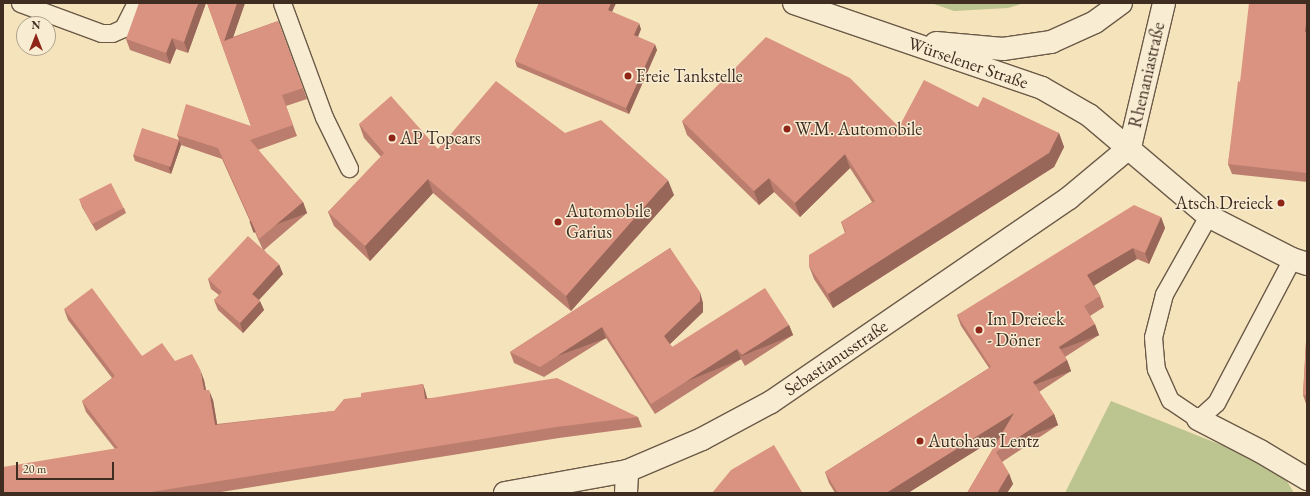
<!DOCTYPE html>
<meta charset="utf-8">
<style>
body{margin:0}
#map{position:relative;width:1310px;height:496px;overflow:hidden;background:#f5e3bb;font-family:"EB Garamond",serif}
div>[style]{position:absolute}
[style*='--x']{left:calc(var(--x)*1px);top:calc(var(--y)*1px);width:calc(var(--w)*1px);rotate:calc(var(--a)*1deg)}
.green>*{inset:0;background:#bcc490}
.roads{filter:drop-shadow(1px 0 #6c5a48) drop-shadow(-1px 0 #6c5a48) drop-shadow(0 1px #6c5a48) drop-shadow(0 -1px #6c5a48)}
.service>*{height:17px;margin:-8.5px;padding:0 8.5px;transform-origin:8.5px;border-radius:8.5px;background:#f8edd3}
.minor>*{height:22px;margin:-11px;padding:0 11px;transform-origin:11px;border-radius:11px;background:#f8edd3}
.secondary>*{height:22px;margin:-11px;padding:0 11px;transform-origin:11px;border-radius:11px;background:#f8edd3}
.wall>*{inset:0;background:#bb7e6e}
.shaded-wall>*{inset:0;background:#99675a;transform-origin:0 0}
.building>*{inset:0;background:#da9380;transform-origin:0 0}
.dots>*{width:11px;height:11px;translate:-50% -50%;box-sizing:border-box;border:2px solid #f8edd3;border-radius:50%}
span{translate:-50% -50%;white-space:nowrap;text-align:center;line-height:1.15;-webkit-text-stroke:3px #f8edd3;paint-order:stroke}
.street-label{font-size:18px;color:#3f2d21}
.poi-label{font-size:18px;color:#3f2d21}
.left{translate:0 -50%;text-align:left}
.right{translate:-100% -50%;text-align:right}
.frame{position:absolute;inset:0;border:4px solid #3f2d21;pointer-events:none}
.north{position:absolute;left:16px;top:16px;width:40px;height:40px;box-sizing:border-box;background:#f8edd3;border:1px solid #aea08c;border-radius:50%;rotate:0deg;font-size:11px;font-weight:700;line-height:16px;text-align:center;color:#3f2d21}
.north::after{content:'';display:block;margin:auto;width:14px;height:18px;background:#8f2418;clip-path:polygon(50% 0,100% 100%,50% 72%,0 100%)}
.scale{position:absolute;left:16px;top:462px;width:98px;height:18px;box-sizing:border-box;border:2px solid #3f2d21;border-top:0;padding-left:5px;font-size:12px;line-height:14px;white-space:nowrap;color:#3f2d21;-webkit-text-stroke:3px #f8edd3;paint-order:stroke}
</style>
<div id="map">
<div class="green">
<div style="clip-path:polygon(931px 3px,1024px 3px,1008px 8px,954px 11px)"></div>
<div style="clip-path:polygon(1111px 401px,1279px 468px,1294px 493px,1065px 493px)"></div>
</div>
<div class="roads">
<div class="service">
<div style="--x:20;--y:3;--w:86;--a:20.3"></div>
<div style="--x:101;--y:33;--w:11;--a:0"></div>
<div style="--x:112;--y:33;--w:12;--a:-24"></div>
<div style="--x:123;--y:28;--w:28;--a:-63"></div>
<div style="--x:282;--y:3;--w:121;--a:69.8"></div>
<div style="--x:324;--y:117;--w:57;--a:63.9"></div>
<div style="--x:1208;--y:216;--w:90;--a:119.4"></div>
<div style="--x:1164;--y:294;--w:44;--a:104.3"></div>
<div style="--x:1153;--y:337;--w:32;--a:85"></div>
<div style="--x:1156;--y:369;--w:34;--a:66"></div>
<div style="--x:1170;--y:400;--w:34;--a:34"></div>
<div style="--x:1198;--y:419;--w:24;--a:-42"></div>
<div style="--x:1216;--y:403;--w:163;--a:-62.2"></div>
</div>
<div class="minor">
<div style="--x:1198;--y:419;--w:70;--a:27.3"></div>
<div style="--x:1260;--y:451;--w:55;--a:30.8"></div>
<div style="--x:626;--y:493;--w:22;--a:-87"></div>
</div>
<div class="secondary">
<div style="--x:794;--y:3;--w:262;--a:18.9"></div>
<div style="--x:1042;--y:88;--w:54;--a:29.9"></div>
<div style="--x:1089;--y:115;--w:156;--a:40.3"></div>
<div style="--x:1208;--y:216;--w:94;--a:27.1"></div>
<div style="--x:1292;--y:259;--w:16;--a:18"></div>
<div style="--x:936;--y:43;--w:67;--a:5.1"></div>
<div style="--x:1003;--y:49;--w:49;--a:-8.3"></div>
<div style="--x:1051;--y:42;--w:48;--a:-24.4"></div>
<div style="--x:1095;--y:22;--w:32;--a:-36"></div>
<div style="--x:1130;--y:147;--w:148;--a:-76.7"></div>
<div style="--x:505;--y:493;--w:124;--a:-10.2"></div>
<div style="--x:627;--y:471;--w:82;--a:-23.1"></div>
<div style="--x:702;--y:439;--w:78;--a:-28.2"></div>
<div style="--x:771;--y:402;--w:361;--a:-34.4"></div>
<div style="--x:1069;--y:198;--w:80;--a:-39.9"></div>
</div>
</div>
<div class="wall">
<div style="clip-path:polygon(206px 3px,188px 53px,176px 49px,170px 64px,130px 50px,126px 39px)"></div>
<div style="clip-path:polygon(207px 3px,245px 3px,233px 37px,278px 21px,307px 99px,286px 106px,297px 136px,258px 150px,303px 202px,307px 213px,264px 250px,283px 274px,259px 300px,264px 310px,243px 333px,218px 310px,214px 300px,219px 295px,211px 289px,208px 279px,263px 250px,222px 159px,181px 145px,171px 174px,135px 161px,133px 155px,179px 140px,177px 135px,251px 126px)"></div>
<div style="clip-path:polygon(539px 3px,616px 3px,612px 12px,641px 29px,638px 37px,657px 50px,629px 114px,517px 67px,515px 61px)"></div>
<div style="clip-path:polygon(1307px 3px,1307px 182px,1232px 174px,1228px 164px,1240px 82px)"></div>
<div style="clip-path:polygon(978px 107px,1059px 133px,1064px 147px,1054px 167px,833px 308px,814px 279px,809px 266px,845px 233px,841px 222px,872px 202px,850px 168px,800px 217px,774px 192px,759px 205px,687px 135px,682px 121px,899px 127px)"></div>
<div style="clip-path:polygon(359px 124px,438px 149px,565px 133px,674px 195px,571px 311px,433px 193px,370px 261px,334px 226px,328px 212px,381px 157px,364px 138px)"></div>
<div style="clip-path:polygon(80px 201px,124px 208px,126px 213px,96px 231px,82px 207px)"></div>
<div style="clip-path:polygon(1161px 217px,1165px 228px,1149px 264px,1137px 259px,1094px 285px,1100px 296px,1104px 307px,1090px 316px,1099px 335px,1065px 357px,1067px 360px,1071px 371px,1039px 392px,1054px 414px,1058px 425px,1002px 462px,1013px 484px,1007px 493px,967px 493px,1001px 435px,908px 493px,835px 493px,829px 483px,825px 472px,989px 368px,961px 326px,957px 315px)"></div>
<div style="clip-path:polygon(670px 248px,703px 303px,703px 312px,670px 344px,672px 347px,789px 325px,793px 335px,745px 366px,741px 359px,655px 414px,606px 338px,544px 377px,514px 363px,510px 352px)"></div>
<div style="clip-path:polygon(64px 309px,142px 356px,175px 361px,204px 380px,206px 390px,213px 400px,217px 424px,334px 411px,361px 397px,423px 384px,426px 394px,427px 398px,638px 417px,642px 427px,559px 438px,215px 493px,3px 493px,115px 449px,86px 412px,82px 401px,112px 378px,68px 320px)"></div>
<div style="clip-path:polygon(1307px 324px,1307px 405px,1306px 404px,1303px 395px)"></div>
</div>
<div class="shaded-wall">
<div style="clip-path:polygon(198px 3px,206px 3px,188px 53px,184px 42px)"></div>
<div style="clip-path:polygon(237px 3px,245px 3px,228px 52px,224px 41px)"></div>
<div style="clip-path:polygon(611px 3px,616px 3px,610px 16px,608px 10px)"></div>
<div style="clip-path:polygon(1307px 13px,1307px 37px,1305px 32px)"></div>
<div style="clip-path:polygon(639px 23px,641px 29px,636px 41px,634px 35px)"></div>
<div style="clip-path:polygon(172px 38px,176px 49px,170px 64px,166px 53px)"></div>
<div style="clip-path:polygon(655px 44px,657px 50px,629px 114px,626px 108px)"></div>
<div style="clip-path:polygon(1059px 133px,1064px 147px,1054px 167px,833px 308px,828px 294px)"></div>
<div style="clip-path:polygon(179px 140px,181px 145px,171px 174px,169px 168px)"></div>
<div style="clip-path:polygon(845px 154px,850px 168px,800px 217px,795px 203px)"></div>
<div style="clip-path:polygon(769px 178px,774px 192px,759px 205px,754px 191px)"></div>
<div style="clip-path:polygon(428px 179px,433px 193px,370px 261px,365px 246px)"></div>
<div style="clip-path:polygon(668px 180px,674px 195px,571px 311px,566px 296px)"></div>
<div style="left:303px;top:202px;width:12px;height:57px;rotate:70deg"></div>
<div style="clip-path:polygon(1161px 217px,1165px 228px,1149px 264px,1145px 253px)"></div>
<div style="clip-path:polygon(1133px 248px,1137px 259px,1092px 287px,1087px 275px)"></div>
<div style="clip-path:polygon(279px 264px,283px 274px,256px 303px,252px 294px)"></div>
<div style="clip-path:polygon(700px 292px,703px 303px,703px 312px,667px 347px,664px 336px)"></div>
<div style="clip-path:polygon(260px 301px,264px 310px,243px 333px,240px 323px)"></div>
<div style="left:1095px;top:324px;width:12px;height:43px;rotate:70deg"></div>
<div style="left:789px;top:325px;width:11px;height:56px;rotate:68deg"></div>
<div style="left:602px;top:327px;width:12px;height:74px;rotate:70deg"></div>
<div style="left:737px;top:349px;width:11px;height:102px;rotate:68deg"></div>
<div style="left:1067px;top:360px;width:12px;height:40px;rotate:70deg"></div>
<div style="clip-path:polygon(200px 369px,204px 380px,208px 401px,204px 390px)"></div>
<div style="clip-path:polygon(423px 384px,426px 394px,429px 409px,425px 399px)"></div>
<div style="clip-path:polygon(209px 390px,213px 400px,219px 435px,215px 425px)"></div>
<div style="clip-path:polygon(1014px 413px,1018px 424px,908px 493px,886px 493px)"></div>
<div style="left:1054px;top:414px;width:12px;height:69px;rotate:70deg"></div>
<div style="clip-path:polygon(1009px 473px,1013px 484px,1007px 493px,997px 493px)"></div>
</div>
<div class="building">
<div style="clip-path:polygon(139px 3px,198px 3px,184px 42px,172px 38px,166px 53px,126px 39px)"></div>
<div style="clip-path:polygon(207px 3px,237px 3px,224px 41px,278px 21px,303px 88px,282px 95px,293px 125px,250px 140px,303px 202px,259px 239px,218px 148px,177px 135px,186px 104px,251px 126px)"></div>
<div style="clip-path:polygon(539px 3px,611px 3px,608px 10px,639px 23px,634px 35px,655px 44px,626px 108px,515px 61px)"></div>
<div style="clip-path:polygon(1249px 3px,1307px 3px,1307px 13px,1305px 32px,1307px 32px,1307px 173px,1228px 164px,1238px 81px,1240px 82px)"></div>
<div style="clip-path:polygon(766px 37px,850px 78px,899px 127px,924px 80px,978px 107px,983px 97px,1059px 133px,1049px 153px,828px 294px,809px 266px,809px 255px,846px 232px,841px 222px,875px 201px,845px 154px,795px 203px,769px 178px,754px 191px,682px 121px)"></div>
<div style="clip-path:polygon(496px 81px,565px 133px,601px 120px,668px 180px,566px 296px,428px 179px,365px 246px,328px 212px,384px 153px,359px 124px,391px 96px,438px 149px)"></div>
<div style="left:142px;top:128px;width:39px;height:28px;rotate:18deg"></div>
<div style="left:111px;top:183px;width:28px;height:36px;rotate:63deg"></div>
<div style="clip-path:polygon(1134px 205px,1161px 217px,1145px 253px,1133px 248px,1087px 275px,1100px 296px,1084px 306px,1095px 324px,1059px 347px,1067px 360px,1033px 382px,1054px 414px,996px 452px,1009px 473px,997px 493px,967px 493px,1014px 413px,886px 493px,838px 493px,825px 472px,991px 367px,957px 315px)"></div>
<div style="clip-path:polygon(248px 236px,279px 264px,252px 294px,260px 301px,240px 323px,214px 300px,222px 292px,208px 279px)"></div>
<div style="clip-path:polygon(670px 248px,700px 292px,700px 301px,664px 336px,672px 347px,765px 288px,789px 325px,742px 355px,737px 349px,651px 404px,602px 327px,540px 367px,510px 352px)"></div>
<div style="clip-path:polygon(92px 288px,142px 356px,162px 343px,175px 361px,192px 354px,200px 369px,204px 390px,209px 390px,215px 425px,334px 411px,344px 399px,361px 397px,361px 393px,423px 384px,425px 399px,557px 378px,638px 417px,556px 427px,145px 493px,3px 493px,3px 467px,118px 448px,82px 401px,115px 376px,64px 309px)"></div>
<div style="clip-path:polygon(1307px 324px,1307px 395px,1303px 395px)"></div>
<div style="clip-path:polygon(774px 445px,802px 492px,800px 493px,712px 493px,731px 470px)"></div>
</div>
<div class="dots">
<div style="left:628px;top:76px;background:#8f2418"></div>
<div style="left:787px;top:129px;background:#8f2418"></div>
<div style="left:392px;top:138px;background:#8f2418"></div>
<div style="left:1281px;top:203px;background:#8f2418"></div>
<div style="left:558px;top:222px;background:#8f2418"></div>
<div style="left:979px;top:330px;background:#8f2418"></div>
<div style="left:920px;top:441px;background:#8f2418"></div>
</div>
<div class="street-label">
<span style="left:968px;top:63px;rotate:19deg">Würselener Straße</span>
<span style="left:1147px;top:75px;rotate:-77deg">Rhenaniastraße</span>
<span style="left:836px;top:358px;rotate:-34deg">Sebastianusstraße</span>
</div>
<div class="poi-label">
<span class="left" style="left:636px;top:76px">Freie Tankstelle</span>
<span class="left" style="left:795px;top:129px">W.M. Automobile</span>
<span class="left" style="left:400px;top:138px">AP Topcars</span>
<span class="right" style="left:1273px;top:203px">Atsch Dreieck</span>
<span class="left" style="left:566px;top:222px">Automobile<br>Garius</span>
<span class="left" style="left:987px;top:330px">Im Dreieck<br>- Döner</span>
<span class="left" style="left:928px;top:441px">Autohaus Lentz</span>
</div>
<div class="frame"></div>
<div class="north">N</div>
<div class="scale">20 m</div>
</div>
